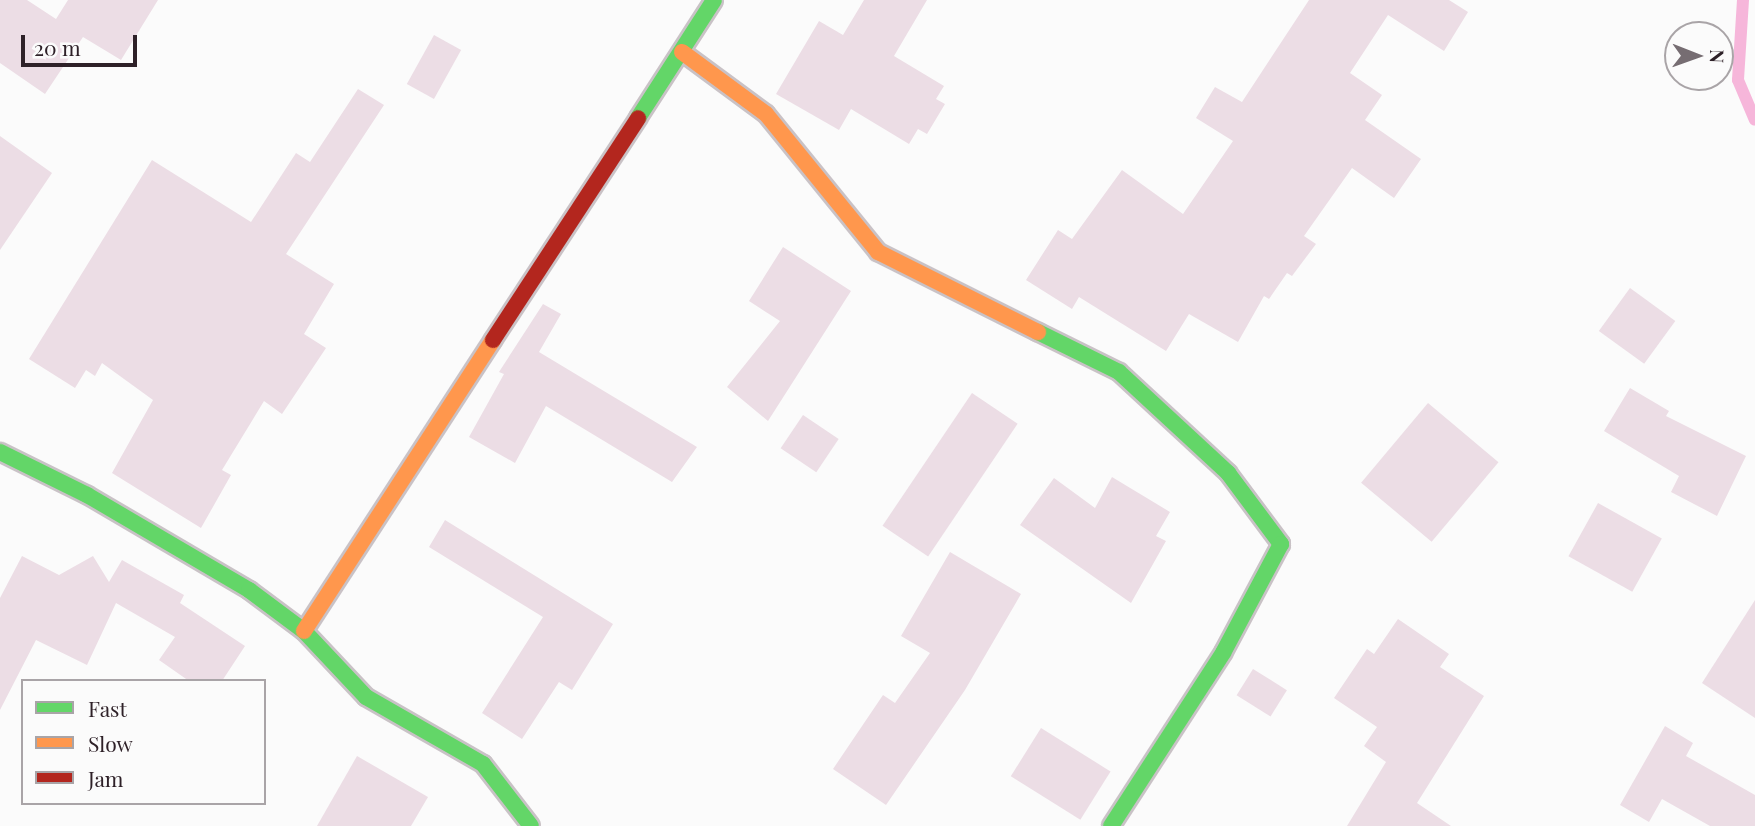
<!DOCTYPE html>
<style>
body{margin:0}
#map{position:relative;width:1755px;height:826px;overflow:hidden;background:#fbfbfb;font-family:"Playfair Display",serif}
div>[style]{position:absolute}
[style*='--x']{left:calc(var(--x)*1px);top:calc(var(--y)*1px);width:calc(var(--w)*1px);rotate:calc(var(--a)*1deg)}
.stream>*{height:12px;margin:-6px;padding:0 6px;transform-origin:6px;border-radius:6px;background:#f6b6da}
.building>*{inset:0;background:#ecdde5;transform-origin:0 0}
.roads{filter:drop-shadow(2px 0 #c9c2c6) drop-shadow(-2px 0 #c9c2c6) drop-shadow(0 2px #c9c2c6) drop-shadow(0 -2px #c9c2c6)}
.fast>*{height:16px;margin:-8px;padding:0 8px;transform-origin:8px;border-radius:8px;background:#63d668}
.slow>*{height:16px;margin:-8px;padding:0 8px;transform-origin:8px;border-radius:8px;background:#ff974d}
.jam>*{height:16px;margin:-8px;padding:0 8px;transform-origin:8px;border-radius:8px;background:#b3261e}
span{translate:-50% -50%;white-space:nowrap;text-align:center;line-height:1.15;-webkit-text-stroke:7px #fbfbfb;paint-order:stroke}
.legend{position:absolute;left:21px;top:679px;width:245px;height:126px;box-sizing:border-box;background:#fbfbfb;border:2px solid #a9a4a7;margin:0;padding:9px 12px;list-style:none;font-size:21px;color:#2e2128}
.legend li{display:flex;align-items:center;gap:14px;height:35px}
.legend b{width:35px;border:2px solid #a9a4a7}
.north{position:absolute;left:1664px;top:21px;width:70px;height:70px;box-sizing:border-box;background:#fbfbfb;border:2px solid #a9a4a7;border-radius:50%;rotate:91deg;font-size:19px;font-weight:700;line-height:28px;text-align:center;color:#2e2128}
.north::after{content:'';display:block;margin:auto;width:24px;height:32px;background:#766d72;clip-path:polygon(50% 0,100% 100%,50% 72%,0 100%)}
.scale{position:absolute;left:21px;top:35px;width:116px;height:32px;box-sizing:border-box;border:4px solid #2e2128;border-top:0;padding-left:9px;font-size:21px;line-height:24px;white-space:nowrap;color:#2e2128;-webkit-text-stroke:5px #fbfbfb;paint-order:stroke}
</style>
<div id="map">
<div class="stream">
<div style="--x:1743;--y:0;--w:80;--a:93.6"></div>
<div style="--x:1738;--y:80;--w:43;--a:67"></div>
</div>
<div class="building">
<div style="clip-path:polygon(0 0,27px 0,56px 19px,68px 0,158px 0,121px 60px,83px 37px,45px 94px,0 63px)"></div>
<div style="clip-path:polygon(864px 0,927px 0,894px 56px,944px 86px,936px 99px,945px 104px,927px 134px,918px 129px,909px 144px,851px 109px,839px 130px,776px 94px,819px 21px,843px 35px)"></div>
<div style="clip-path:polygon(1309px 0,1449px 0,1468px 12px,1444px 51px,1388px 15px,1350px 73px,1382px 95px,1365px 120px,1421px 159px,1394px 198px,1352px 168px,1304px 236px,1316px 244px,1292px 276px,1287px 273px,1269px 299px,1264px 296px,1238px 342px,1189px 314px,1166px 351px,1079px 297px,1072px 309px,1026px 280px,1058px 230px,1072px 239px,1122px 170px,1183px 214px,1233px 141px,1196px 118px,1215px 87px,1242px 102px)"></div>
<div style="left:434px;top:35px;width:31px;height:56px;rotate:29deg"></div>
<div style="clip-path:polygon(358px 89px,384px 105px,286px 254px,334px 284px,304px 334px,326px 348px,282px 414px,264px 401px,222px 470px,231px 475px,201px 528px,112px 473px,153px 400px,102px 363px,95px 376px,86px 370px,75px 388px,29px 359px,152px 160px,251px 222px,296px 153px,310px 162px)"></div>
<div style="clip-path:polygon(0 136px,52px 173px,0 250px)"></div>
<div style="clip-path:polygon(783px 247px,851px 291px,768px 421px,727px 387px,780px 321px,749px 301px)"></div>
<div style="left:1630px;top:288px;width:56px;height:53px;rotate:36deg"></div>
<div style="clip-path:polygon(543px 304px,561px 314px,539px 352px,697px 447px,672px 482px,546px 406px,515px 463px,469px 437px,504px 374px,499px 372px)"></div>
<div style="clip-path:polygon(1630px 388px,1669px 411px,1666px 416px,1746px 456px,1717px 516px,1671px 492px,1679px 476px,1604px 431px)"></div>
<div style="left:972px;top:393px;width:55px;height:160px;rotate:34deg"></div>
<div style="left:1428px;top:403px;width:92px;height:104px;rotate:40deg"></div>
<div style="left:803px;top:415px;width:43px;height:40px;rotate:34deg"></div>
<div style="clip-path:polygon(1112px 477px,1170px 512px,1156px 536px,1166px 541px,1131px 603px,1020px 525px,1054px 478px,1095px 508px)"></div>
<div style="left:1598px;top:503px;width:73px;height:61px;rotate:29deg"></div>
<div style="clip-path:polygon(445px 520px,613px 624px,572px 690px,559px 682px,522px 739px,482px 713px,543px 617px,429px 547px)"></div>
<div style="clip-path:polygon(950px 552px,1021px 594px,965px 690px,886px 805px,833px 769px,883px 695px,895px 703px,930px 653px,901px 636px)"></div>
<div style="clip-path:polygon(22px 556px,59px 575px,93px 556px,109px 582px,122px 560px,184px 595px,180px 603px,245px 646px,222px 681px,189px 681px,159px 660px,175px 637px,116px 603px,87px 665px,36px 640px,0 710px,0 598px)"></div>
<div style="clip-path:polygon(1755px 600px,1755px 718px,1702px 683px)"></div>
<div style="clip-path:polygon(1398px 619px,1449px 654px,1440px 667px,1484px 696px,1417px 803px,1451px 826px,1347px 826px,1386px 762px,1364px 746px,1377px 727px,1334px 698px,1367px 649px,1374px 654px)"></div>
<div style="left:1253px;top:669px;width:40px;height:31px;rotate:32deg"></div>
<div style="clip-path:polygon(1665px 726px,1693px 743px,1686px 756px,1755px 795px,1755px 826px,1710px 826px,1662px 799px,1649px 822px,1620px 805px)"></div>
<div style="left:1041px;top:728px;width:82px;height:57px;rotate:32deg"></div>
<div style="clip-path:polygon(357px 756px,428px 797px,411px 826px,317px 826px)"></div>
</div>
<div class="roads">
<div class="fast">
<div style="--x:638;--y:118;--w:140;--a:-57.2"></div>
<div style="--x:1038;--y:332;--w:90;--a:26.3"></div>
<div style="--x:1119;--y:372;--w:149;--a:42.8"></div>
<div style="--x:1228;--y:473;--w:89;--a:53.3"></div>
<div style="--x:1281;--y:544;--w:123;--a:118"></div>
<div style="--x:1223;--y:653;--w:206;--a:122.9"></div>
<div style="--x:0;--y:452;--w:97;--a:26.3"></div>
<div style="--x:87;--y:495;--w:188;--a:30.4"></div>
<div style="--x:249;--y:590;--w:69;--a:36.7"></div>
<div style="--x:304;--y:631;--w:91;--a:46.8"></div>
<div style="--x:366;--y:697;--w:135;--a:29.8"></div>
<div style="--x:483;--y:764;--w:78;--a:52.3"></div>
</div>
<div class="slow">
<div style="--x:682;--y:52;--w:104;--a:36.4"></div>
<div style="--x:766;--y:114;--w:178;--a:50.9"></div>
<div style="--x:878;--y:252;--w:179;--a:26.6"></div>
<div style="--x:304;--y:631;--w:347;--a:-57"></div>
</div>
<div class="jam">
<div style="--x:493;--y:340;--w:265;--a:-56.8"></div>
</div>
</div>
<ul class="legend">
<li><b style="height:9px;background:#63d668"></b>Fast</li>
<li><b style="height:9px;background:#ff974d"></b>Slow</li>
<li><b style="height:9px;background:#b3261e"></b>Jam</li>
</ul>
<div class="north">N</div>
<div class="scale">20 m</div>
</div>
